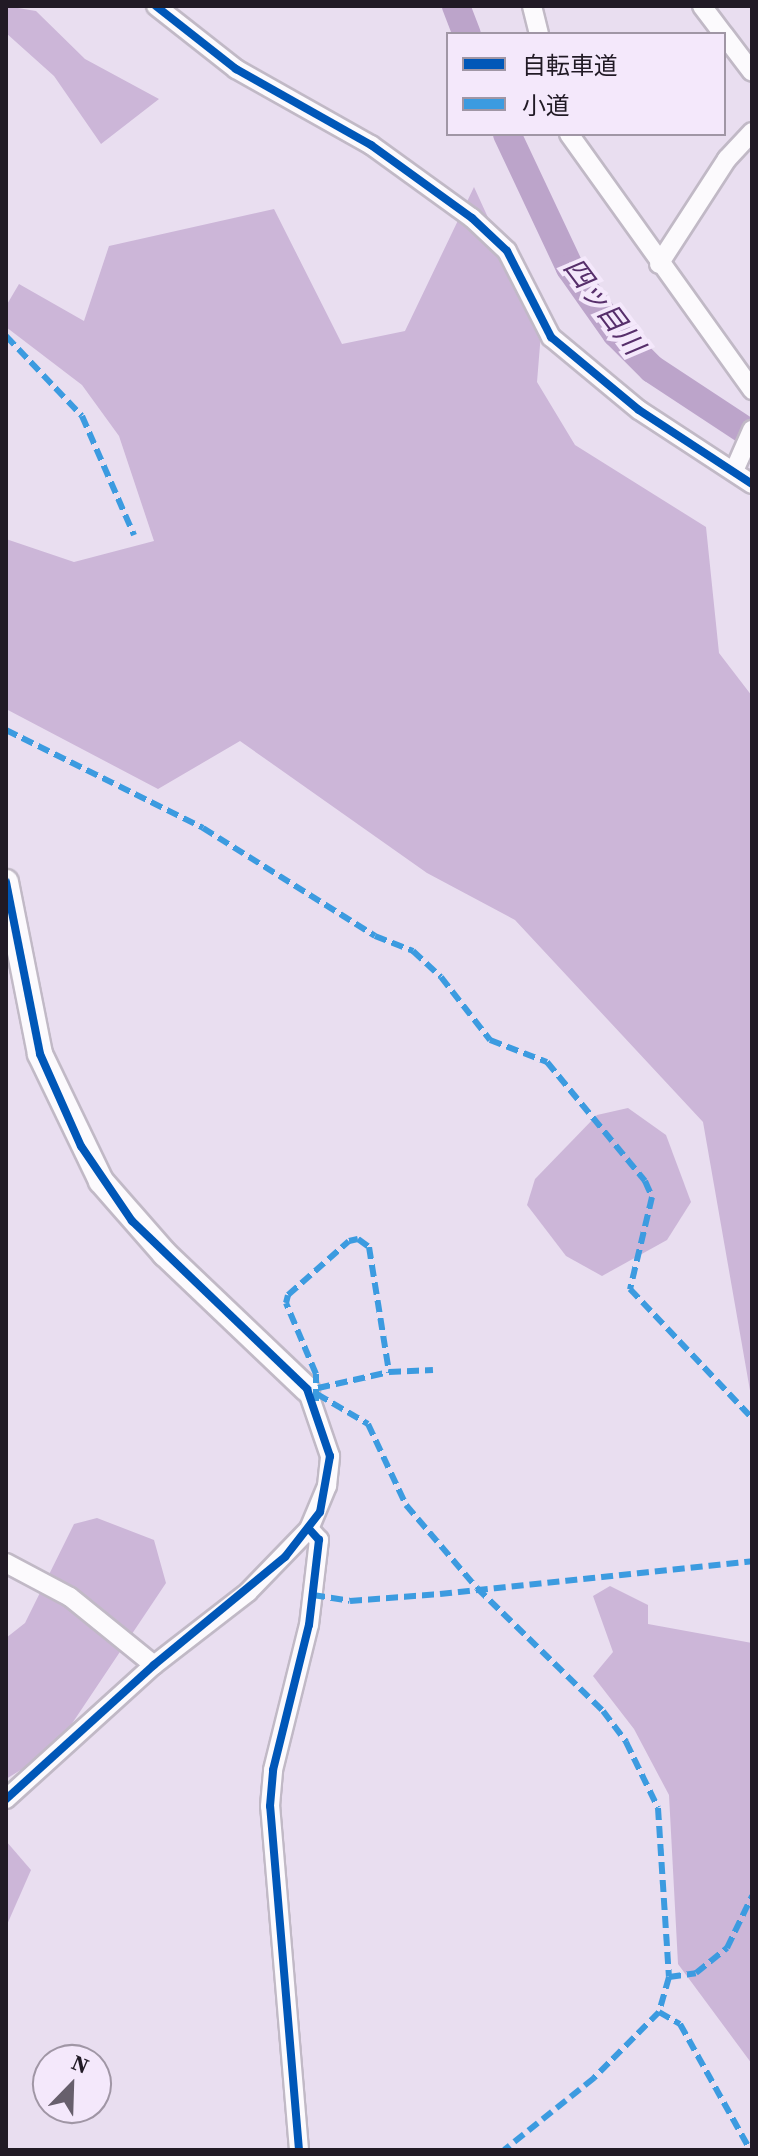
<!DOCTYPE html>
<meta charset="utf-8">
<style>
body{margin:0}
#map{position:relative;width:758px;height:2156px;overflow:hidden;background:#e9def0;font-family:"Source Serif 4","Noto Sans JP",serif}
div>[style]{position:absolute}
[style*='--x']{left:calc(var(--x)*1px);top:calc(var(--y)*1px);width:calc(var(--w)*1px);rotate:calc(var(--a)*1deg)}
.forest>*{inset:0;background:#ccb6d8}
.river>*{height:28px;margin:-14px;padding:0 14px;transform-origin:14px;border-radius:14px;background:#bca4ca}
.roads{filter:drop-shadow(2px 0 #c1b9c6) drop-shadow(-2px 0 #c1b9c6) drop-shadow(0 2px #c1b9c6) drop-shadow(0 -2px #c1b9c6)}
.street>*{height:18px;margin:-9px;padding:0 9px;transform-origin:9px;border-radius:9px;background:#fcfafd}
.secondary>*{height:24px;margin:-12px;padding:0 12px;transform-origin:12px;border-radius:12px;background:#fcfafd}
.quiet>*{height:6px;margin-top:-3px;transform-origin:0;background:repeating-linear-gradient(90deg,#3c9be0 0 12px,transparent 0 18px)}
.cycleway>*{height:8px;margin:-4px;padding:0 4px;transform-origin:4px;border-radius:4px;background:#0057b8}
span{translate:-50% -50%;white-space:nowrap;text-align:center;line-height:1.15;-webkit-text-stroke:8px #f4e8fb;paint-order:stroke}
.water-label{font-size:28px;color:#572f6b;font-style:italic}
.frame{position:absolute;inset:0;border:8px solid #211a25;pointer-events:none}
.legend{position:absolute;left:446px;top:32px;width:280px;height:104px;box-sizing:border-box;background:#f4e8fb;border:2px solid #a096a5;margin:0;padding:10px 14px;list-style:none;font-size:24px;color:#211a25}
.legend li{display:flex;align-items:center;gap:16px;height:40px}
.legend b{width:40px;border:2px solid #a096a5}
.north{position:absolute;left:32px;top:2044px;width:80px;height:80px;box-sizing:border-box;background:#f4e8fb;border:2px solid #a096a5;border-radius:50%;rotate:23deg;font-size:22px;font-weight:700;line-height:32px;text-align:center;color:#211a25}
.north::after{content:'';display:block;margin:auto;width:28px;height:36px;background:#675f6c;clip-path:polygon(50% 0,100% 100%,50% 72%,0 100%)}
</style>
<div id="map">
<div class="forest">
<div style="clip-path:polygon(6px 6px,36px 11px,85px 59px,159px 99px,101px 144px,54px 76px,6px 33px)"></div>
<div style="clip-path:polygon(474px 187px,541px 333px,537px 382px,575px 445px,706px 527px,719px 653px,752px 696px,752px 1402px,703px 1122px,515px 920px,427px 873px,240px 741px,158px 789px,6px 709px,6px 539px,74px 562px,154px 541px,119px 436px,82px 385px,6px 327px,6px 306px,19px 284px,84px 321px,109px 246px,274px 209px,342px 344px,405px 331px)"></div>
<div style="clip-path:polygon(628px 1108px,666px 1135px,691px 1202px,667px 1240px,602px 1276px,566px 1256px,527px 1205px,535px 1179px,597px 1115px)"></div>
<div style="clip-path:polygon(97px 1518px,154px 1540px,166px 1583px,55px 1749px,6px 1779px,6px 1638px,25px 1623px,74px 1524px)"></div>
<div style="clip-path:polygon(610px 1586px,648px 1605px,648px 1624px,752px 1643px,752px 2064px,678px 1964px,669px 1795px,634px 1729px,593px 1676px,613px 1652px,593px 1596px)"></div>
<div style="clip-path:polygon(6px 1841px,31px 1870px,6px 1927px)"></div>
</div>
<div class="river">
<div style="--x:456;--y:6;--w:30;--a:69"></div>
<div style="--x:507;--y:134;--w:148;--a:64.8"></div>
<div style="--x:570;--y:268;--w:80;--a:54.7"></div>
<div style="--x:616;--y:333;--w:51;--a:45"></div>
<div style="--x:652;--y:369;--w:120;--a:33.4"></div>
</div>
<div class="roads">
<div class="street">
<div style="--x:156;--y:6;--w:102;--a:38.2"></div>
<div style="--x:236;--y:69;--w:155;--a:29.4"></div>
<div style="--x:371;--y:145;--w:125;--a:35.9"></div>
<div style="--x:472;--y:218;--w:48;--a:43.3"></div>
<div style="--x:507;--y:251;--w:97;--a:62.9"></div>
<div style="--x:551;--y:337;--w:114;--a:39.7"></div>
<div style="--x:639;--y:410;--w:135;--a:33.2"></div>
<div style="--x:532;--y:6;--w:29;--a:76"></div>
<div style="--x:702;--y:6;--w:35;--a:53"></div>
<div style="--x:724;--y:35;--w:46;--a:52.9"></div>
<div style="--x:569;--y:134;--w:315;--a:54.4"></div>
<div style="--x:659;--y:264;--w:125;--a:-57.1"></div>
<div style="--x:727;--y:159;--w:37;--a:-47"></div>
<div style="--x:734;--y:471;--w:45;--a:-66.3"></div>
<div style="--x:6;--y:1563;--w:72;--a:28"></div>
<div style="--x:70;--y:1597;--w:108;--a:39"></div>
<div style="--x:6;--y:1799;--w:200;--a:-42.2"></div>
<div style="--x:154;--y:1665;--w:119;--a:-37.8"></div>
<div style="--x:248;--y:1592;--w:88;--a:-45.9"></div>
<div style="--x:309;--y:1529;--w:47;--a:-67.3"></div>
<div style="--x:327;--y:1486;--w:30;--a:-84"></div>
<div style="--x:330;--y:1456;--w:71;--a:-108.9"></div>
<div style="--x:299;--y:2150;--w:345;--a:-94.8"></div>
<div style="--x:270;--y:1806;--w:36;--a:-85"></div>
<div style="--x:273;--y:1770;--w:149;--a:-76.1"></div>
<div style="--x:309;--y:1625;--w:86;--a:-83.3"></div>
<div style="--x:319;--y:1540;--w:15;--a:-132"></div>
</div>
<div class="secondary">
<div style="--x:6;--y:882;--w:175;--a:78.8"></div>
<div style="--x:40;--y:1054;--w:141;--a:64.3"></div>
<div style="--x:101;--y:1181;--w:97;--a:48.8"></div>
<div style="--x:165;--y:1254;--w:196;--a:43.6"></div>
</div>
</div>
<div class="quiet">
<div style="--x:6;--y:336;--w:110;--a:46.5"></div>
<div style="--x:82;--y:416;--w:130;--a:66.4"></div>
<div style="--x:6;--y:730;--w:220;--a:26.4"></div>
<div style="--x:203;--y:828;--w:203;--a:32.1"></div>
<div style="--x:375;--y:936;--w:41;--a:21.5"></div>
<div style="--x:413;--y:951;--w:38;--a:43"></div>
<div style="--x:441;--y:977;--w:80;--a:52.1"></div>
<div style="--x:490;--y:1040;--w:61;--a:21.1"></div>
<div style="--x:547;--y:1062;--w:154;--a:50.5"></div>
<div style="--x:645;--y:1181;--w:17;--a:66"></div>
<div style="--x:652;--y:1197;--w:95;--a:103.4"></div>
<div style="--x:630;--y:1289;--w:178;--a:46.6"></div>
<div style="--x:318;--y:1388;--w:73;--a:-12.7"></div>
<div style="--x:389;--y:1372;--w:44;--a:-2.6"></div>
<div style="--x:317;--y:1394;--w:59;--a:30.5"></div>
<div style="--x:368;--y:1424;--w:89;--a:64.9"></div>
<div style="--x:406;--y:1505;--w:109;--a:49.5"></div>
<div style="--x:477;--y:1588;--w:176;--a:44.3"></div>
<div style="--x:603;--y:1711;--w:39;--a:53"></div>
<div style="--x:626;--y:1742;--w:73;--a:64.1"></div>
<div style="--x:658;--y:1808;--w:169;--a:86.3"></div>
<div style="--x:669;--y:1977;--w:36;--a:106"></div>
<div style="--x:659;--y:2012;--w:93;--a:134.6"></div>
<div style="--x:594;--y:2078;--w:115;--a:141.3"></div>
<div style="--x:316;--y:1401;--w:27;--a:-90"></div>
<div style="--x:316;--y:1374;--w:77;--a:-112.9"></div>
<div style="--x:286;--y:1303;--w:8;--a:-76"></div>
<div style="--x:288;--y:1295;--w:81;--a:-41.5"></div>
<div style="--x:349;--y:1241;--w:9;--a:-13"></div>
<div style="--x:358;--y:1239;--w:14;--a:36"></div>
<div style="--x:369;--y:1247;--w:127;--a:80.9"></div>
<div style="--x:313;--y:1595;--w:37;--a:9"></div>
<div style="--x:350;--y:1601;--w:90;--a:-4.4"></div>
<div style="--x:440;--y:1594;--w:314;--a:-6"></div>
<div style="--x:669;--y:1977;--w:27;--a:-8"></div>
<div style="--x:696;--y:1973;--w:40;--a:-39"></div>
<div style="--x:727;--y:1948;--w:58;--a:-64.3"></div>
<div style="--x:659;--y:2012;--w:24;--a:30"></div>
<div style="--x:680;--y:2024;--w:144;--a:60.9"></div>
</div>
<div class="cycleway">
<div style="--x:156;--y:6;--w:102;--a:38.2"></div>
<div style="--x:236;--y:69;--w:155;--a:29.4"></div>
<div style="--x:371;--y:145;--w:125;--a:35.9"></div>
<div style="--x:472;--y:218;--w:48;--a:43.3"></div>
<div style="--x:507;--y:251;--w:97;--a:62.9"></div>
<div style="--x:551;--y:337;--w:114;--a:39.7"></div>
<div style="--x:639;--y:410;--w:135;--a:33.2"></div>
<div style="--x:6;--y:882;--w:175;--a:78.8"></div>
<div style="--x:40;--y:1054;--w:101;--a:66"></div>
<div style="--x:81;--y:1146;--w:91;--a:55.8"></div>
<div style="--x:132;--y:1221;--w:243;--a:43.8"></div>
<div style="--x:307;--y:1389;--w:71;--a:71.1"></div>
<div style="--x:330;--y:1456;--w:57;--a:100.1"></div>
<div style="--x:320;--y:1512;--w:57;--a:127.9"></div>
<div style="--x:285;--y:1557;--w:170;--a:140.5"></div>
<div style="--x:154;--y:1665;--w:200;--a:137.8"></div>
<div style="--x:299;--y:2150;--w:345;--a:-94.8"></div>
<div style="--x:270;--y:1806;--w:36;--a:-85"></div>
<div style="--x:273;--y:1770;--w:149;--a:-76.1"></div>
<div style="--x:309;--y:1625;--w:86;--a:-83.3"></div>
<div style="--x:319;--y:1540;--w:15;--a:-132"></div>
</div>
<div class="water-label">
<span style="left:604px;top:306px;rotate:53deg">四ッ目川</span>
</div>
<div class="frame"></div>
<ul class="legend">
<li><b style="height:10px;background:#0057b8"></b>自転車道</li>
<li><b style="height:10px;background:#3c9be0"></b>小道</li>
</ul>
<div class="north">N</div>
</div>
